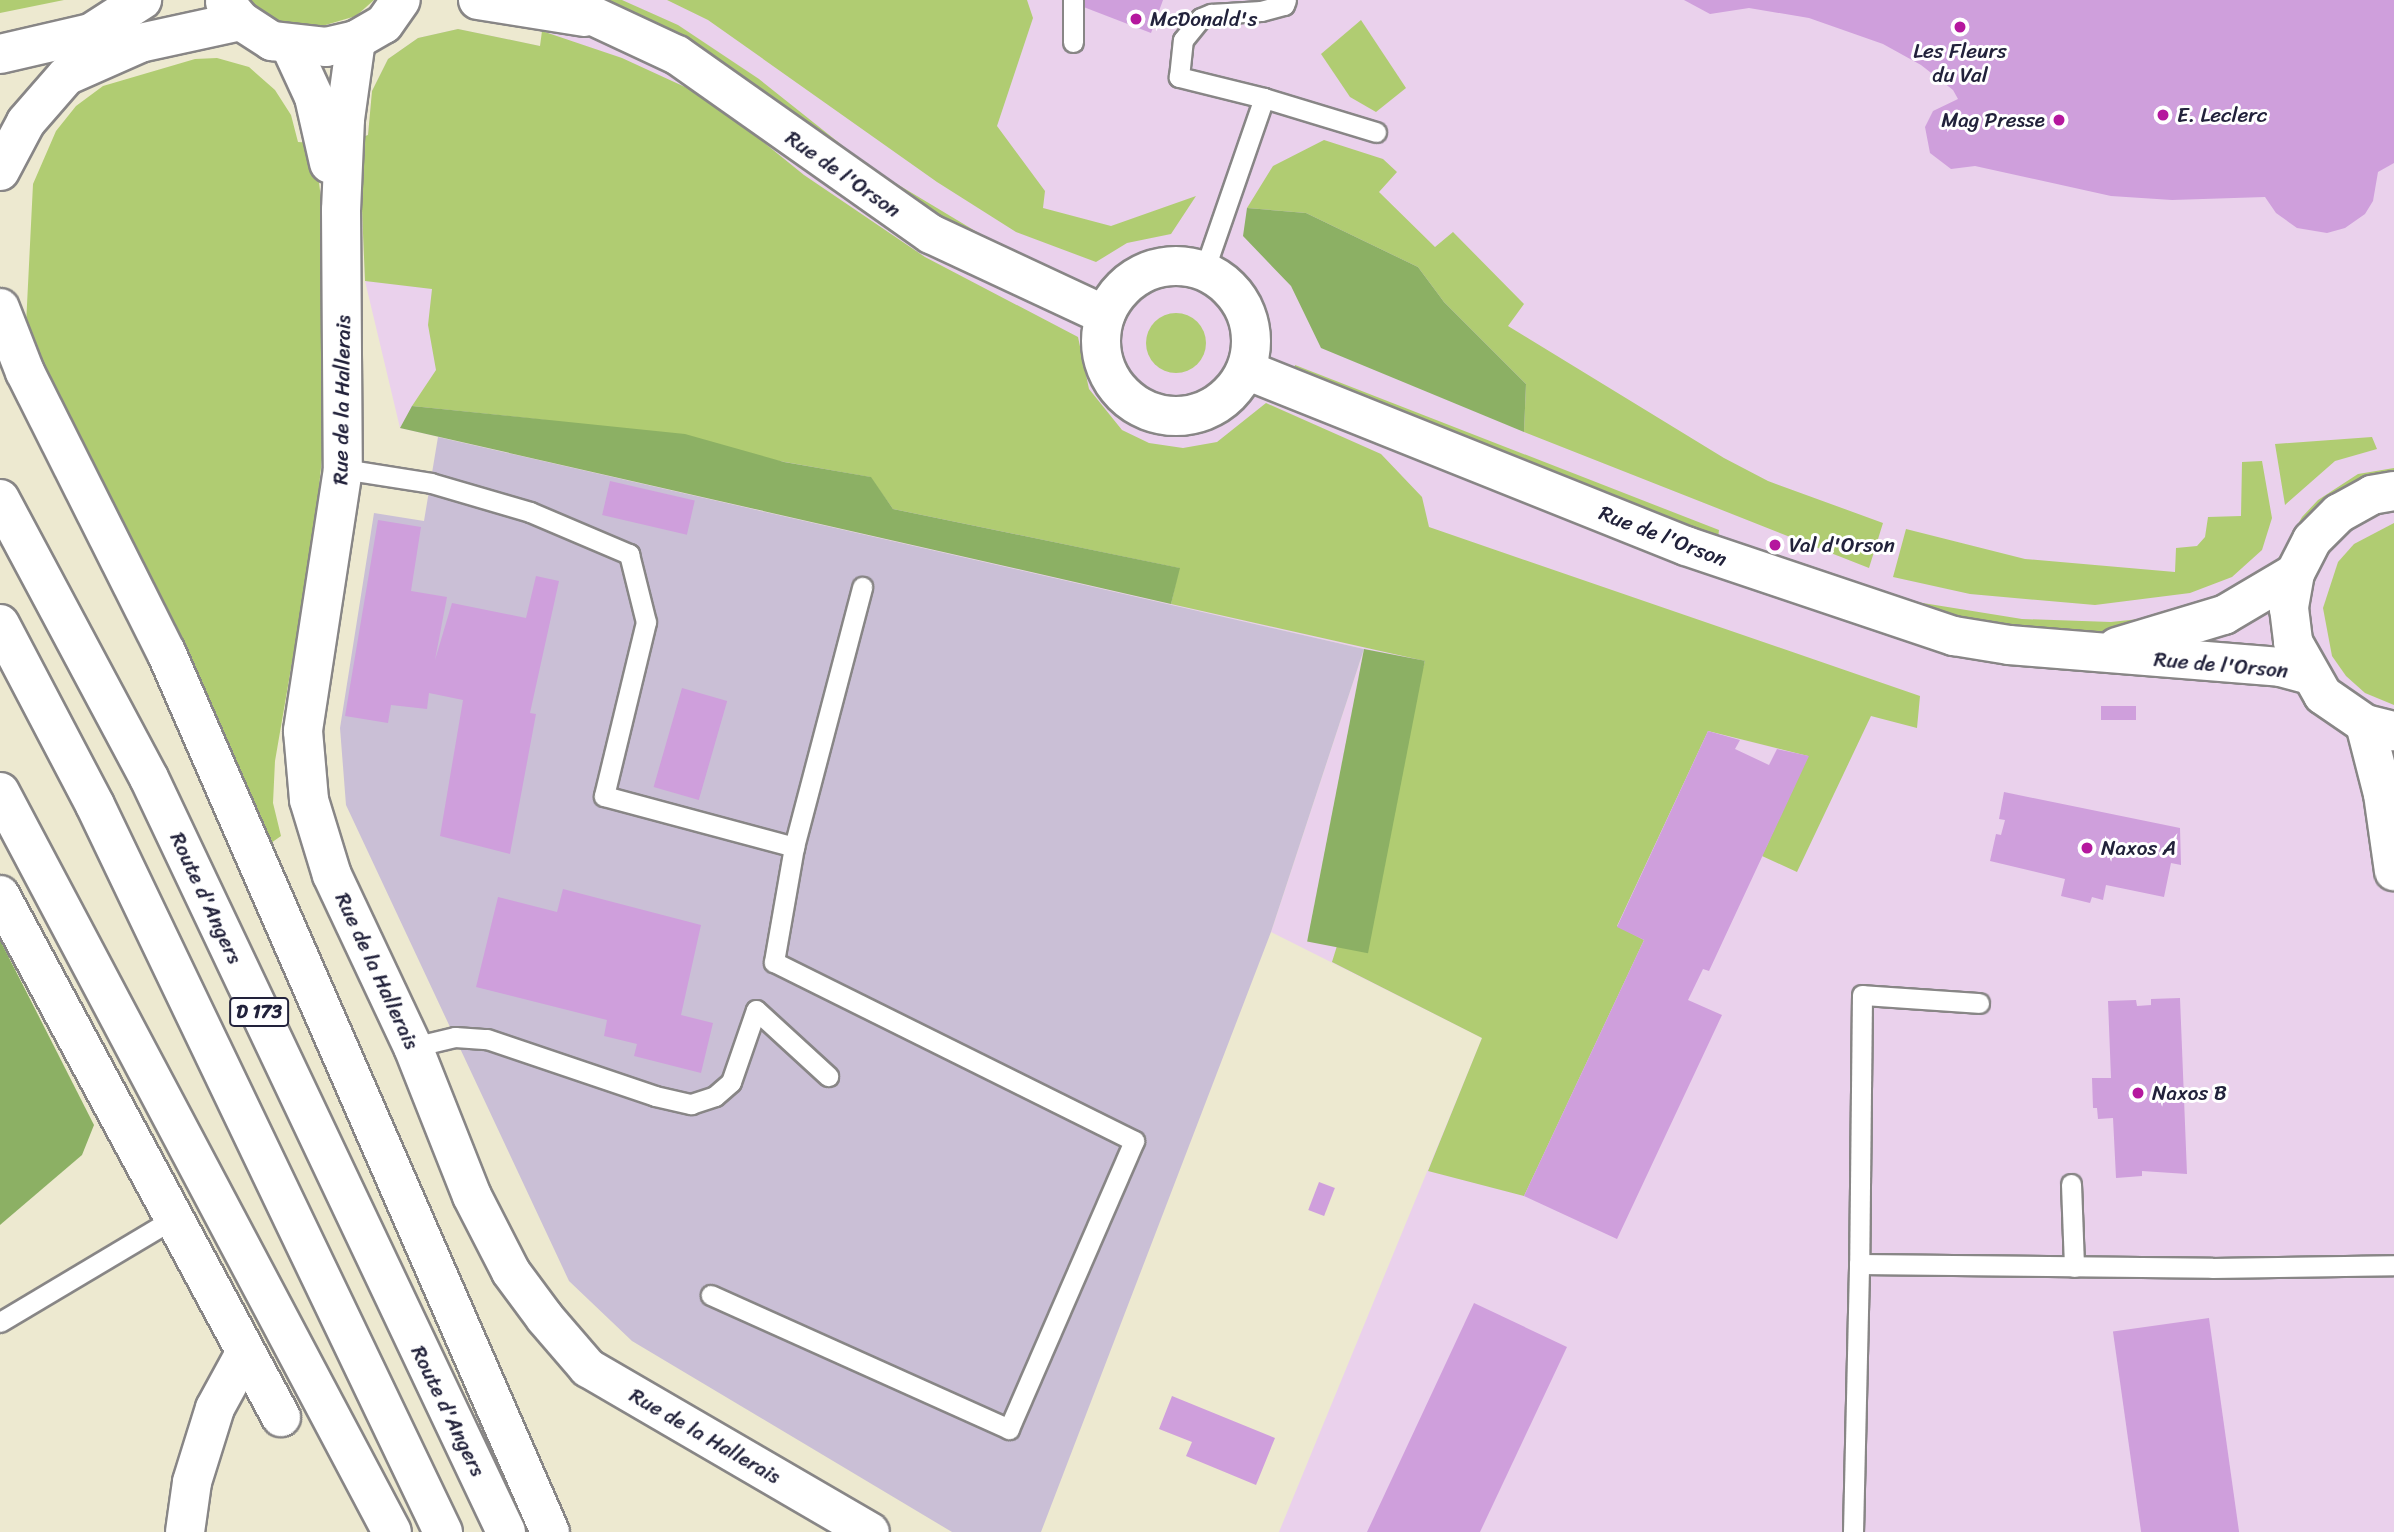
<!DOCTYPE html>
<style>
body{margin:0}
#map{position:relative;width:2394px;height:1532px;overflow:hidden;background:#ede9d0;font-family:Sriracha,sans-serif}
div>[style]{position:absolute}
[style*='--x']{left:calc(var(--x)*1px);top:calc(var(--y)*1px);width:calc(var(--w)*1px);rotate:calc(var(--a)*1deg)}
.built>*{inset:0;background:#ead1ec}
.industrial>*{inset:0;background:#cabfd6}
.green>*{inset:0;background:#b0cc72}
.round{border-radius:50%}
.forest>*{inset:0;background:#8cb064;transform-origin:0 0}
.building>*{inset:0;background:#cf9fdc;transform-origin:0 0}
.roads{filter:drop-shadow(2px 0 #888686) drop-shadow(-2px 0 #888686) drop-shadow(0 2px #888686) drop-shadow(0 -2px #888686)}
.service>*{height:19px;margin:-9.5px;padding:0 9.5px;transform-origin:9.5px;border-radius:9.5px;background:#fff}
.minor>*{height:38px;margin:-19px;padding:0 19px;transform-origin:19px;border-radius:19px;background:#fff}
.minor>.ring{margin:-19px;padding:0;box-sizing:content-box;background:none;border:38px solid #fff;border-radius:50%}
.trunk>*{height:38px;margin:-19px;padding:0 19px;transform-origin:19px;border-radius:19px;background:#fff}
.dots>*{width:19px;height:19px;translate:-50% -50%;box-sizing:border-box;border:4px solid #fff;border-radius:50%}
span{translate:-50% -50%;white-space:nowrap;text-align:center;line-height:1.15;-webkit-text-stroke:6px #fff;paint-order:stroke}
.shield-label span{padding:2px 5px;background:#fff;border:2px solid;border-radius:5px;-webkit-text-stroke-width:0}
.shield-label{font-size:19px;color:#22223b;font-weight:700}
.poi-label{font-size:21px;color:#22223b}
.left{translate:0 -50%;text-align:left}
.right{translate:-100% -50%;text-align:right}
.street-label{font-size:21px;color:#22223b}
</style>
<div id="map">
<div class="built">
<div style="clip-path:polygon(552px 0,2394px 0,2394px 1532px,1279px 1532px,1482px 1038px,1271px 932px,1364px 649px,400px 428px,365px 281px,359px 138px,368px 135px,372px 91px,388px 59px,418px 38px,458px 29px,540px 46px)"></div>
</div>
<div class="industrial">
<div style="clip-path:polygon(438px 437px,1364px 649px,1271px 932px,1041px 1532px,952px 1532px,632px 1341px,569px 1281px,346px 805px,340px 728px,374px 513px,424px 521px)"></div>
</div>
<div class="green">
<div style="clip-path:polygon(0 0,64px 0,0 13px)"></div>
<div style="clip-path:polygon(245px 0,374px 0,356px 16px,312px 29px,268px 19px)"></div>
<div style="clip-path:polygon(599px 0,622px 0,678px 25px,759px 79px,872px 169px,992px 241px,1094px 287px,1078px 291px,951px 225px,675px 32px)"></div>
<div style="clip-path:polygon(667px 0,1027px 0,1033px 18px,997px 126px,1045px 191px,1043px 208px,1111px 226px,1196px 196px,1171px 234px,1127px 243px,1096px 262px,1016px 232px,937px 182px,708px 20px)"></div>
<div style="clip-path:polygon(1361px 20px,1406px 88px,1376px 112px,1350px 97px,1321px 54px)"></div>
<div style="clip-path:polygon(458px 29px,540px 46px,542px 31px,622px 58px,709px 98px,804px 175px,925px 257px,1078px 337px,1089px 389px,1122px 430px,1149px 443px,1183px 448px,1217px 442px,1266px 403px,1381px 454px,1422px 497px,1429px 527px,1920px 696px,1917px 728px,1871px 716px,1797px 872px,1762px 856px,1808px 756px,1708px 731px,1617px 926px,1644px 940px,1524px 1196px,1428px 1171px,1482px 1038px,1332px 962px,1425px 661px,1171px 604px,1179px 568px,893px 509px,870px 477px,545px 420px,412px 406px,436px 370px,428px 325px,432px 289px,365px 281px,359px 138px,368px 135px,372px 91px,388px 59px,418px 38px)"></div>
<div style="clip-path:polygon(217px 58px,249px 67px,275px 90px,291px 115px,298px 142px,314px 143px,325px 230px,326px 420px,314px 535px,275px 761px,273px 803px,281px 836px,271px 843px,169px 622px,39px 364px,26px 325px,33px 184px,56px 131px,76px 106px,103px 86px,195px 59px)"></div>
<div style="clip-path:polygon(1324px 140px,1383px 159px,1397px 172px,1379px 192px,1435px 247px,1453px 232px,1524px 304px,1508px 326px,1724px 458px,1768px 481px,1883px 523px,1869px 568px,1524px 432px,1526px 384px,1444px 302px,1418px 267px,1306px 213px,1247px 208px,1273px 166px)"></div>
<div class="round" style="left:1146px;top:313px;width:60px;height:60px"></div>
<div style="clip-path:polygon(1295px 365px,1719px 530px,1718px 538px,1294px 370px)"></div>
<div style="clip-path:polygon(2372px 437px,2377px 449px,2335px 461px,2285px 505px,2275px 444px)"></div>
<div style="clip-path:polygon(2262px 461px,2272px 518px,2262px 550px,2232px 577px,2190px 593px,2095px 605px,1970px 594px,1893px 577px,1906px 529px,2025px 559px,2175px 572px,2176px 548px,2197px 546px,2205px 537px,2208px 517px,2241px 516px,2242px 462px)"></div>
<div style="clip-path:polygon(2394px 468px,2394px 472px,2356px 482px,2331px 496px,2312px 515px,2264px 586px,2190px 621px,2109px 632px,2024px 628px,1898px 604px,1898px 599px,2022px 619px,2111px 622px,2176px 615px,2251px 589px,2274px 566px,2302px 517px,2318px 500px,2358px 474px)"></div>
<div style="clip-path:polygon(2394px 523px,2394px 705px,2365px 693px,2346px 676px,2332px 656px,2323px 608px,2338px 562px,2354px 544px)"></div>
</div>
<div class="forest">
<div style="clip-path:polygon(1247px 208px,1306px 213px,1418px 267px,1444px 302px,1526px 384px,1524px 432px,1321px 348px,1291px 286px,1243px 236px)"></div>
<div style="clip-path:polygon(412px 406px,685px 434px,784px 462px,871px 477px,893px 509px,1180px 568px,1171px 604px,400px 428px)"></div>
<div style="left:1364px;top:649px;width:62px;height:298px;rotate:11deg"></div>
<div style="clip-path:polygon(0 940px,94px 1125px,82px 1155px,0 1225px)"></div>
</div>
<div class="building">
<div style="clip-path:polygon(1083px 0,1163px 0,1151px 33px,1081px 6px)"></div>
<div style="clip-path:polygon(1684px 0,2394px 0,2394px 163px,2378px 172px,2373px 201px,2365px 214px,2345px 228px,2327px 233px,2297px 228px,2276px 213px,2265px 197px,2172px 200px,2111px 196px,1975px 166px,1951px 169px,1930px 153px,1925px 127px,1933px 111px,1958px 99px,1953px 90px,1921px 65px,1883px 44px,1809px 18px,1749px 8px,1710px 14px)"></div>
<div style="left:610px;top:481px;width:87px;height:35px;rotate:13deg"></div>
<div style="clip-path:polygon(378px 520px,421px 527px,411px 591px,447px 597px,435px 660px,452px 603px,526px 618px,536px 576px,559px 581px,530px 713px,536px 714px,510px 854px,440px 836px,463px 700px,429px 693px,427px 709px,391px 705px,388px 723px,345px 716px)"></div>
<div style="left:682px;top:688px;width:47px;height:103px;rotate:16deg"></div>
<div style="left:2101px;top:706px;width:35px;height:14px"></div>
<div style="clip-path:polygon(1708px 731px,1740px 740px,1735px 749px,1769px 765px,1777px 749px,1809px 756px,1709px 971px,1703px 969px,1688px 1000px,1722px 1015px,1617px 1239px,1524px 1196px,1644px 940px,1617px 927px)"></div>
<div style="clip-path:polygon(2004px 792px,2180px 828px,2181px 865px,2171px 863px,2164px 897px,2106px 885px,2103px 900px,2092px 897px,2090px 903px,2061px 896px,2065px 879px,1990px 861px,1996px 834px,2001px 835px,2005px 820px,1999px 819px)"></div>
<div style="clip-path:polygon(563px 889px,701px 925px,681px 1015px,713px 1023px,701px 1073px,634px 1056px,637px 1044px,604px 1036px,607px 1020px,476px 987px,498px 897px,557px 912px)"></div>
<div style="clip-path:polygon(2180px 998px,2187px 1174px,2142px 1171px,2142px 1176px,2116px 1178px,2113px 1118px,2098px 1119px,2097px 1108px,2093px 1108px,2092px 1078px,2111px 1078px,2108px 1001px,2136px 1000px,2137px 1006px,2151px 1005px,2151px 999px)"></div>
<div style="left:1319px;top:1182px;width:17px;height:30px;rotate:21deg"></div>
<div style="clip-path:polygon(1474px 1303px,1567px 1347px,1480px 1532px,1367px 1532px)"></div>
<div style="left:2209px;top:1318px;width:216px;height:97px;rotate:82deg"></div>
<div style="clip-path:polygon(1172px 1396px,1275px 1438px,1256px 1485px,1186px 1456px,1192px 1442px,1159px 1429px)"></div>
</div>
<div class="roads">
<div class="service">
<div style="--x:1073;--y:42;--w:42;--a:-90"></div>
<div style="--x:1264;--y:98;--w:88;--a:-166.1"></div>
<div style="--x:1179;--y:77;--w:37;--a:-84"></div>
<div style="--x:1183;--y:40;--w:28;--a:-51"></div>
<div style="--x:1201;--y:18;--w:11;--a:-22"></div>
<div style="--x:1211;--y:14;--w:50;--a:-3.4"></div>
<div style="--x:1261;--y:11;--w:24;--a:-15"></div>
<div style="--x:1284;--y:5;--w:5;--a:-68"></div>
<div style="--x:1204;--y:271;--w:183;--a:-70.9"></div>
<div style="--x:1264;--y:98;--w:117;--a:16.9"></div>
<div style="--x:343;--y:469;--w:89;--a:9"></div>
<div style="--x:431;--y:483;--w:103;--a:16.3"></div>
<div style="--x:530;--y:512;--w:108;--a:23"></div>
<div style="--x:629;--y:554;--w:70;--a:76"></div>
<div style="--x:646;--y:622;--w:179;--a:103.6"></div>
<div style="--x:604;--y:796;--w:197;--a:15"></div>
<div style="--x:794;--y:847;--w:117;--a:99.9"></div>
<div style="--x:774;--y:962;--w:402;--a:26.4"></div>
<div style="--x:1134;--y:1141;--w:314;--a:113.5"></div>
<div style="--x:1009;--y:1429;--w:327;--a:-155.8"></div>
<div style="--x:794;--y:847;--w:269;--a:-75.3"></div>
<div style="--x:1979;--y:1003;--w:117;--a:-176.1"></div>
<div style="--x:1862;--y:995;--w:269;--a:90.6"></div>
<div style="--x:1859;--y:1264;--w:353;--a:0.6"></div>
<div style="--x:2212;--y:1268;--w:182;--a:-0.9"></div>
<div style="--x:413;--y:1047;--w:43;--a:-13.4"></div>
<div style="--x:455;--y:1037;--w:32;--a:4"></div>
<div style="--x:487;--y:1039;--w:177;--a:18.7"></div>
<div style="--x:655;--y:1096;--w:37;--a:13"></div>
<div style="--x:691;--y:1104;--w:25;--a:-18"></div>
<div style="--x:715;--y:1096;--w:21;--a:-41"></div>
<div style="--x:731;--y:1082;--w:76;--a:-70.9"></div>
<div style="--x:756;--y:1010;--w:98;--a:42.5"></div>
<div style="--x:2071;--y:1184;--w:83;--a:87.9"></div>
<div style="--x:0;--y:1322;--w:199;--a:-30.8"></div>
<div style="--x:1853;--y:1532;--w:268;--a:-88.7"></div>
</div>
<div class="minor">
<div style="--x:478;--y:0;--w:108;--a:9"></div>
<div style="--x:559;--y:0;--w:130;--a:25"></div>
<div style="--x:677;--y:55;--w:311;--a:35.2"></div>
<div style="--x:931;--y:234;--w:192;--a:25"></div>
<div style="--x:225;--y:2;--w:25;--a:50"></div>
<div style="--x:241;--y:21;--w:37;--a:33"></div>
<div style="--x:272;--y:41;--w:54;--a:6.3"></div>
<div style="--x:326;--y:47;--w:31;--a:-13"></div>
<div style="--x:356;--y:40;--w:32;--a:-30"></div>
<div style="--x:384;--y:24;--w:29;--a:-55"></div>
<div style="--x:356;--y:40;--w:80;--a:97.9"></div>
<div style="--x:345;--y:119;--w:91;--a:92.5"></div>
<div style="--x:341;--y:210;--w:259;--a:89.6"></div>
<div style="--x:343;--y:469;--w:265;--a:98.7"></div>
<div style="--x:303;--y:731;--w:69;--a:85"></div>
<div style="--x:309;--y:800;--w:78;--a:73"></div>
<div style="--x:332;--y:875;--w:190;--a:64.8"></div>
<div style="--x:413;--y:1047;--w:160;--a:68.4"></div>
<div style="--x:472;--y:1196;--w:85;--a:62.8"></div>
<div style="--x:511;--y:1272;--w:57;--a:53.5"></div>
<div style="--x:545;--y:1318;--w:66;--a:49.3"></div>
<div style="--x:588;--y:1368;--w:326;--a:30.2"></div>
<div style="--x:290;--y:45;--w:57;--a:65.2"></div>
<div style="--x:314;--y:97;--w:68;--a:77.2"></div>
<div style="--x:0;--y:54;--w:93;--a:-13"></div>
<div style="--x:91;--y:33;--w:61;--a:-32.9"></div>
<div style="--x:0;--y:171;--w:55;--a:-62"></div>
<div style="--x:26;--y:122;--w:61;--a:-49"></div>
<div style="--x:66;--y:76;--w:81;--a:-24"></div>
<div style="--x:140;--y:43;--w:103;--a:-12.3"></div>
<div class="ring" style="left:1101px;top:266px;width:112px;height:112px"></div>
<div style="--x:1246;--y:370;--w:474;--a:21.8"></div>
<div style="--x:1686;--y:546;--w:283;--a:18.6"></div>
<div style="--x:1954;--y:636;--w:56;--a:9.3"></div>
<div style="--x:2009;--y:645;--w:272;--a:4.6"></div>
<div style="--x:2280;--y:667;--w:28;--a:15"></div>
<div style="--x:2394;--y:491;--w:22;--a:170"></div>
<div style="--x:2372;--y:495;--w:38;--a:151"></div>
<div style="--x:2339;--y:513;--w:38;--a:135"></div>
<div style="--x:2312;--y:540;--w:37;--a:117"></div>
<div style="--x:2295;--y:573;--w:36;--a:100"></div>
<div style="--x:2289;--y:608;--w:34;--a:83"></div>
<div style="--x:2293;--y:642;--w:61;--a:60.5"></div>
<div style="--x:2323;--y:695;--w:51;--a:34.6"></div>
<div style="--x:2365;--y:724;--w:30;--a:14"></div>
<div style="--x:2117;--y:647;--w:112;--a:-16.7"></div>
<div style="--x:2224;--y:615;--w:82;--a:-30.6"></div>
<div style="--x:2365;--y:724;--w:72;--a:75.6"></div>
<div style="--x:2383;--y:794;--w:78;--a:81.9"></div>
<div style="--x:0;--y:895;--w:593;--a:61.71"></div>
<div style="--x:185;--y:1532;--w:50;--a:-82"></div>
<div style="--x:192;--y:1482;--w:77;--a:-72.7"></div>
<div style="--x:215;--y:1408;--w:60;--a:-61.3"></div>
</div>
<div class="trunk">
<div style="--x:0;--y:308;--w:69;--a:68.7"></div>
<div style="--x:25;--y:372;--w:313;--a:63.3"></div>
<div style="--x:166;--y:652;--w:960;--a:66.43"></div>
<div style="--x:0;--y:499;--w:316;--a:61.9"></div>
<div style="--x:149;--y:778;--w:834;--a:64.66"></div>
<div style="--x:0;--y:624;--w:204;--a:62.3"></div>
<div style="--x:95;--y:805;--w:806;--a:64.42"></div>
<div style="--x:0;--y:792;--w:837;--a:62.09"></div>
</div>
</div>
<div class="dots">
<div style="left:1136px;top:19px;background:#b5179e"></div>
<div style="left:1960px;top:27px;background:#b5179e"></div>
<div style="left:2163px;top:115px;background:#b5179e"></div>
<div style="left:2059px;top:120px;background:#b5179e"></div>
<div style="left:1775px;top:545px;background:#b5179e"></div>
<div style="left:2087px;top:848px;background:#b5179e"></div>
<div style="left:2138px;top:1093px;background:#b5179e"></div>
</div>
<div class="shield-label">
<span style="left:259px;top:1012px">D 173</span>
</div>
<div class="poi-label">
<span class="left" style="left:1150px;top:19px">McDonald's</span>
<span style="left:1960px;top:63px">Les Fleurs<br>du Val</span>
<span class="left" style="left:2177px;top:115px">E. Leclerc</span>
<span class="right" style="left:2045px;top:120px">Mag Presse</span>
<span class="left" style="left:1789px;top:545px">Val d'Orson</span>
<span class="left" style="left:2101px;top:848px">Naxos A</span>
<span class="left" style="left:2152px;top:1093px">Naxos B</span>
</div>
<div class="street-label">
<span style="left:843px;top:174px;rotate:35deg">Rue de l'Orson</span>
<span style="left:342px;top:400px;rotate:-89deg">Rue de la Hallerais</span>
<span style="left:1663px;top:536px;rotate:21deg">Rue de l'Orson</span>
<span style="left:2221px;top:665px;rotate:5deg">Rue de l'Orson</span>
<span style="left:206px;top:898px;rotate:65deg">Route d'Angers</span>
<span style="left:377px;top:971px;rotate:65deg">Rue de la Hallerais</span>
<span style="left:448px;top:1411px;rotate:64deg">Route d'Angers</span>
<span style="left:705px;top:1436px;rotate:30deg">Rue de la Hallerais</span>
</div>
</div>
